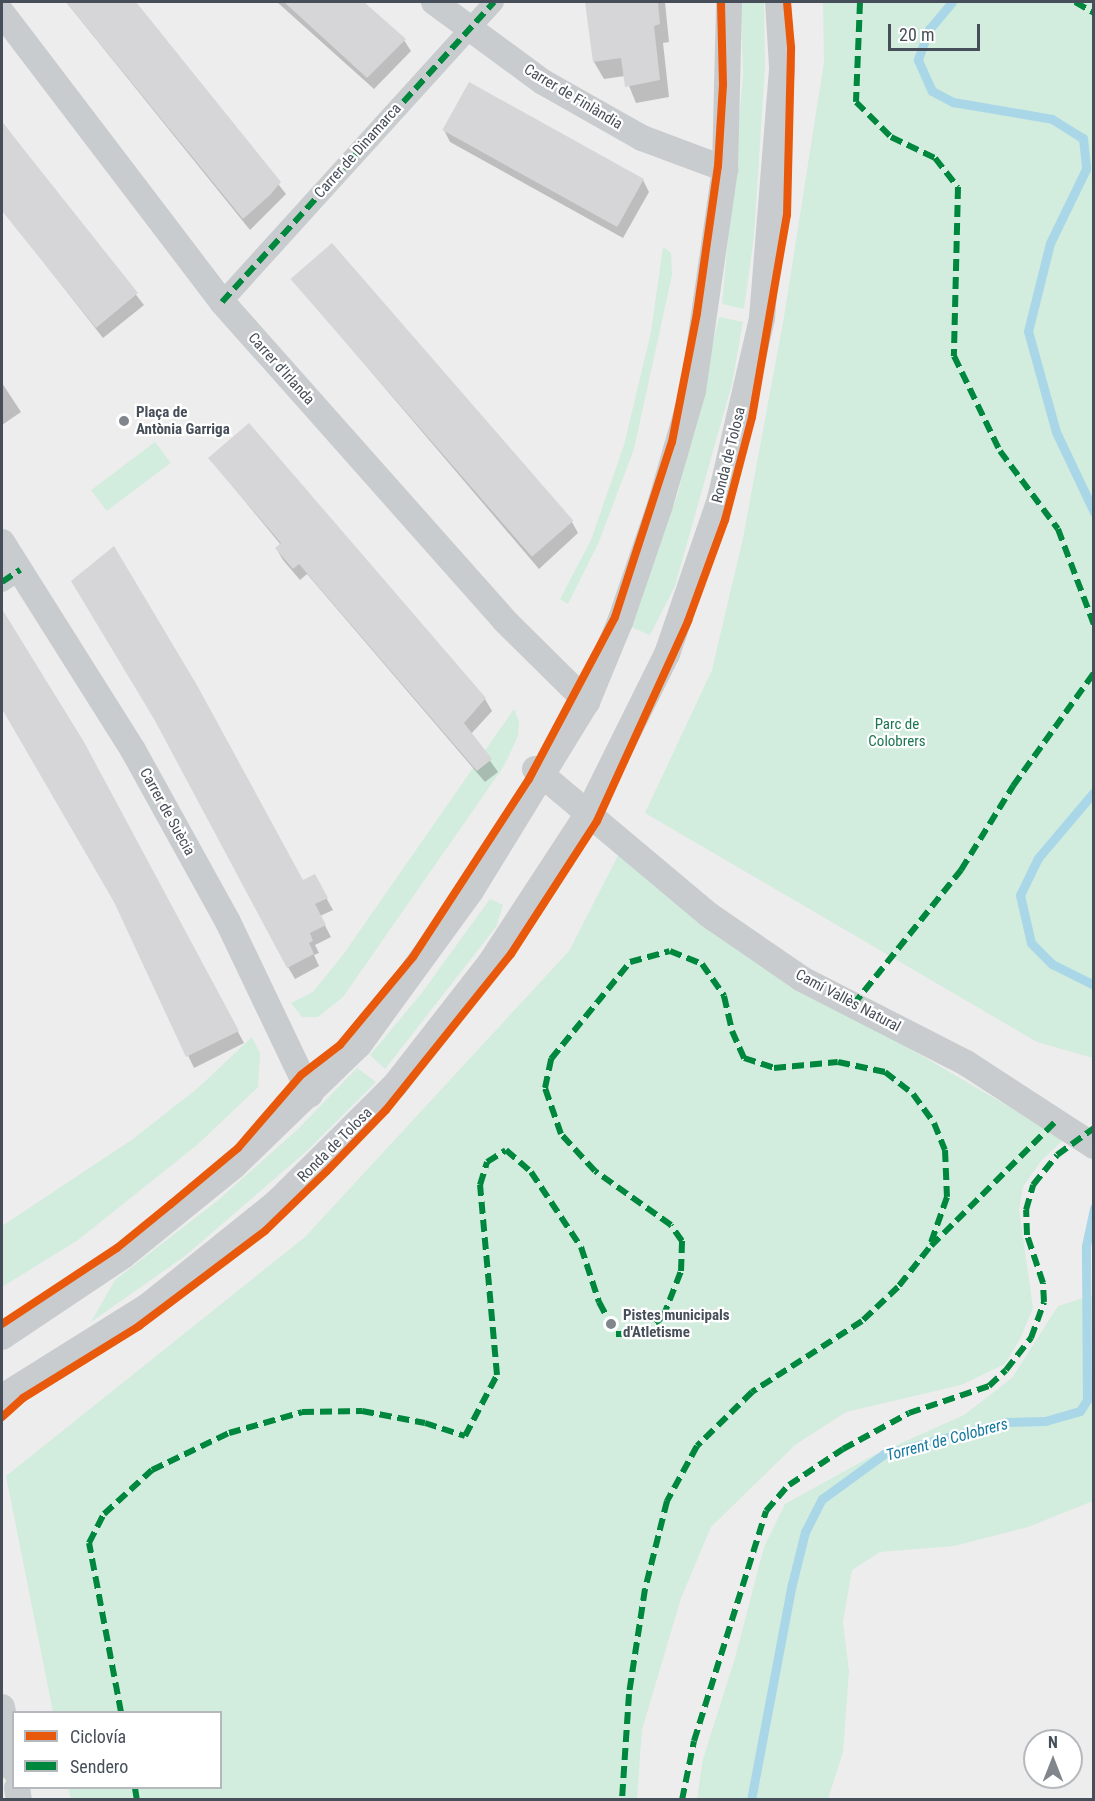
<!DOCTYPE html>
<meta charset="utf-8">
<style>
body{margin:0}
#map{position:relative;width:1095px;height:1801px;overflow:hidden;background:#eeeded;font-family:"Roboto Condensed",sans-serif}
div>[style]{position:absolute}
[style*='--x']{left:calc(var(--x)*1px);top:calc(var(--y)*1px);width:calc(var(--w)*1px);rotate:calc(var(--a)*1deg)}
.green>*{inset:0;background:#d2ecde;transform-origin:0 0}
.shadow>*{inset:0;background:#0003}
.stream>*{height:9px;margin:-4.5px;padding:0 4.5px;transform-origin:4.5px;border-radius:4.5px;background:#a9d7e8}
.building>*{inset:0;background:#d6d5d7;transform-origin:0 0}
.pedestrian>*{height:20px;margin:-10px;padding:0 10px;transform-origin:10px;border-radius:10px;background:#c9ccce}
.minor>*{height:26px;margin:-13px;padding:0 13px;transform-origin:13px;border-radius:13px;background:#c9ccce}
.quiet>*{height:6px;margin-top:-3px;transform-origin:0;background:repeating-linear-gradient(90deg,#00873e 0 12px,transparent 0 18px)}
.cycleway>*{height:8px;margin:-4px;padding:0 4px;transform-origin:4px;border-radius:4px;background:#e8590c}
.dots>*{width:16px;height:16px;translate:-50% -50%;box-sizing:border-box;border:3px solid #fff;border-radius:50%}
span{translate:-50% -50%;white-space:nowrap;text-align:center;line-height:1.15;-webkit-text-stroke:4.5px #fff;paint-order:stroke}
.street-label{font-size:15px;color:#464f59}
.poi-label{font-size:15px;color:#464f59;font-weight:700}
.left{translate:0 -50%;text-align:left}
.park-label{font-size:15px;color:#1b764f}
.water-label{font-size:16px;color:#13789e;font-style:italic}
.frame{position:absolute;inset:0;border:3px solid #464f59;pointer-events:none}
.legend{position:absolute;left:12px;top:1711px;width:210px;height:78px;box-sizing:border-box;background:#fff;border:2px solid #b5b9bd;margin:0;padding:8px 10px;list-style:none;font-size:18px;color:#464f59}
.legend li{display:flex;align-items:center;gap:12px;height:30px}
.legend b{width:30px;border:2px solid #b5b9bd}
.north{position:absolute;left:1023px;top:1729px;width:60px;height:60px;box-sizing:border-box;background:#fff;border:2px solid #b5b9bd;border-radius:50%;rotate:0deg;font-size:16px;font-weight:700;line-height:24px;text-align:center;color:#464f59}
.north::after{content:'';display:block;margin:auto;width:21px;height:27px;background:#81868d;clip-path:polygon(50% 0,100% 100%,50% 72%,0 100%)}
.scale{position:absolute;left:888px;top:24px;width:92px;height:27px;box-sizing:border-box;border:3px solid #464f59;border-top:0;padding-left:8px;font-size:18px;line-height:21px;white-space:nowrap;color:#464f59;-webkit-text-stroke:4px #fff;paint-order:stroke}
</style>
<div id="map">
<div class="green">
<div style="clip-path:polygon(741px 2px,764px 2px,765px 67px,754px 236px,744px 309px,722px 304px,743px 77px)"></div>
<div style="clip-path:polygon(823px 2px,1093px 2px,1093px 1058px,1037px 1042px,645px 813px,712px 670px,743px 538px,784px 317px,824px 62px)"></div>
<div style="clip-path:polygon(663px 247px,671px 253px,672px 275px,634px 449px,598px 544px,568px 604px,560px 599px,591px 540px,624px 445px,651px 332px)"></div>
<div style="clip-path:polygon(719px 317px,743px 322px,732px 384px,675px 586px,650px 635px,631px 627px,678px 493px)"></div>
<div style="left:155px;top:442px;width:26px;height:80px;rotate:53deg"></div>
<div style="clip-path:polygon(514px 709px,519px 722px,518px 736px,504px 766px,343px 997px,318px 1017px,302px 1017px,291px 1003px,313px 992px,345px 952px)"></div>
<div style="clip-path:polygon(624px 844px,741px 950px,1064px 1139px,1041px 1161px,1023px 1187px,1019px 1209px,1033px 1308px,1020px 1339px,1005px 1364px,961px 1385px,846px 1412px,795px 1445px,711px 1527px,681px 1598px,642px 1730px,637px 1799px,71px 1799px,68px 1788px,220px 1788px,220px 1712px,53px 1712px,6px 1476px,305px 1237px,569px 951px)"></div>
<div style="clip-path:polygon(490px 899px,503px 905px,496px 927px,385px 1069px,370px 1055px,421px 994px)"></div>
<div style="clip-path:polygon(252px 1037px,260px 1053px,258px 1087px,197px 1145px,78px 1240px,2px 1287px,2px 1226px,133px 1139px,199px 1087px)"></div>
<div style="clip-path:polygon(357px 1068px,376px 1082px,308px 1150px,185px 1256px,91px 1322px,115px 1280px,217px 1201px,297px 1130px)"></div>
<div style="clip-path:polygon(1093px 1295px,1093px 1501px,1028px 1527px,954px 1546px,880px 1552px,852px 1570px,843px 1622px,849px 1672px,843px 1752px,828px 1799px,697px 1799px,703px 1759px,735px 1658px,764px 1547px,785px 1504px,870px 1457px,964px 1415px,1012px 1378px,1058px 1306px)"></div>
</div>
<div class="shadow">
<div style="clip-path:polygon(66px 2px,135px 2px,286px 194px,250px 230px)"></div>
<div style="clip-path:polygon(277px 2px,361px 2px,404px 40px,411px 51px,374px 89px)"></div>
<div style="clip-path:polygon(586px 2px,665px 2px,669px 42px,663px 43px,669px 97px,636px 103px,625px 76px,604px 79px,594px 62px)"></div>
<div style="clip-path:polygon(2px 122px,144px 305px,103px 338px,2px 209px)"></div>
<div style="clip-path:polygon(444px 130px,643px 180px,649px 192px,623px 238px,450px 142px)"></div>
<div style="clip-path:polygon(292px 279px,572px 522px,578px 533px,539px 569px)"></div>
<div style="clip-path:polygon(2px 383px,21px 412px,2px 425px)"></div>
<div style="clip-path:polygon(210px 459px,485px 699px,492px 711px,471px 734px,498px 772px,485px 782px,307px 574px,300px 580px,283px 560px,276px 548px,281px 545px)"></div>
<div style="clip-path:polygon(7px 620px,90px 756px,244px 1043px,194px 1068px,115px 902px,2px 707px,2px 623px)"></div>
<div style="clip-path:polygon(314px 876px,333px 910px,320px 916px,331px 937px,315px 945px,319px 953px,314px 955px,319px 966px,295px 979px,288px 967px,303px 882px)"></div>
</div>
<div class="stream">
<div style="--x:952;--y:2;--w:35;--a:130"></div>
<div style="--x:929;--y:29;--w:33;--a:110"></div>
<div style="--x:918;--y:60;--w:34;--a:66"></div>
<div style="--x:932;--y:91;--w:24;--a:28"></div>
<div style="--x:953;--y:102;--w:100;--a:9.7"></div>
<div style="--x:1052;--y:119;--w:36;--a:32"></div>
<div style="--x:1083;--y:138;--w:31;--a:84"></div>
<div style="--x:1086;--y:169;--w:82;--a:115.9"></div>
<div style="--x:1050;--y:243;--w:91;--a:104"></div>
<div style="--x:1028;--y:331;--w:105;--a:74.5"></div>
<div style="--x:1056;--y:432;--w:89;--a:64.6"></div>
<div style="--x:1094;--y:792;--w:87;--a:130.3"></div>
<div style="--x:1038;--y:858;--w:41;--a:115.9"></div>
<div style="--x:1020;--y:895;--w:49;--a:77.1"></div>
<div style="--x:1031;--y:943;--w:30;--a:45"></div>
<div style="--x:1052;--y:964;--w:47;--a:26.6"></div>
<div style="--x:751;--y:1800;--w:220;--a:-79.3"></div>
<div style="--x:792;--y:1584;--w:54;--a:-76"></div>
<div style="--x:805;--y:1532;--w:37;--a:-63"></div>
<div style="--x:822;--y:1499;--w:77;--a:-36"></div>
<div style="--x:884;--y:1454;--w:125;--a:-14.8"></div>
<div style="--x:1005;--y:1422;--w:40;--a:-1.4"></div>
<div style="--x:1045;--y:1421;--w:36;--a:-16"></div>
<div style="--x:1080;--y:1411;--w:13;--a:-58"></div>
<div style="--x:1087;--y:1400;--w:154;--a:-90.4"></div>
<div style="--x:1086;--y:1246;--w:39;--a:-78"></div>
</div>
<div class="building">
<div style="clip-path:polygon(66px 2px,136px 2px,281px 182px,270px 195px,243px 219px)"></div>
<div style="clip-path:polygon(284px 2px,364px 2px,406px 39px,367px 78px)"></div>
<div style="clip-path:polygon(585px 2px,658px 2px,660px 24px,654px 26px,660px 80px,625px 87px,621px 58px,593px 62px)"></div>
<div style="left:469px;top:82px;width:200px;height:55px;rotate:29deg"></div>
<div style="clip-path:polygon(2px 122px,138px 293px,96px 328px,2px 211px)"></div>
<div style="left:332px;top:243px;width:368px;height:55px;rotate:49deg"></div>
<div style="clip-path:polygon(249px 423px,486px 698px,464px 723px,492px 759px,477px 771px,299px 564px,293px 569px,275px 548px,281px 543px,208px 458px)"></div>
<div style="clip-path:polygon(114px 546px,198px 687px,303px 880px,315px 874px,328px 898px,315px 904px,326px 925px,310px 933px,313px 941px,309px 943px,314px 954px,287px 968px,154px 719px,71px 581px)"></div>
<div style="clip-path:polygon(2px 609px,84px 742px,239px 1031px,186px 1057px,114px 902px,2px 709px)"></div>
</div>
<div class="pedestrian">
<div style="--x:222;--y:302;--w:405;--a:-47.8"></div>
<div style="--x:2;--y:582;--w:22;--a:-34"></div>
</div>
<div class="minor">
<div style="--x:434;--y:2;--w:135;--a:36.3"></div>
<div style="--x:543;--y:82;--w:114;--a:29.5"></div>
<div style="--x:642;--y:138;--w:89;--a:20.5"></div>
<div style="--x:2;--y:13;--w:363;--a:52.7"></div>
<div style="--x:222;--y:302;--w:425;--a:48.4"></div>
<div style="--x:504;--y:620;--w:117;--a:44.7"></div>
<div style="--x:2;--y:542;--w:246;--a:57.8"></div>
<div style="--x:133;--y:750;--w:196;--a:61.1"></div>
<div style="--x:228;--y:922;--w:191;--a:64.5"></div>
<div style="--x:535;--y:769;--w:227;--a:40"></div>
<div style="--x:709;--y:915;--w:113;--a:34.5"></div>
<div style="--x:802;--y:979;--w:184;--a:27.1"></div>
<div style="--x:966;--y:1063;--w:153;--a:33"></div>
<div style="--x:2;--y:1337;--w:146;--a:-33.8"></div>
<div style="--x:123;--y:1256;--w:143;--a:-39"></div>
<div style="--x:234;--y:1166;--w:174;--a:-44.1"></div>
<div style="--x:359;--y:1045;--w:190;--a:-54"></div>
<div style="--x:471;--y:891;--w:222;--a:-58.5"></div>
<div style="--x:587;--y:702;--w:87;--a:-67.6"></div>
<div style="--x:620;--y:622;--w:124;--a:-71.1"></div>
<div style="--x:660;--y:505;--w:119;--a:-73.9"></div>
<div style="--x:693;--y:391;--w:224;--a:-81.8"></div>
<div style="--x:725;--y:169;--w:167;--a:-88.6"></div>
<div style="--x:2;--y:1397;--w:173;--a:-32"></div>
<div style="--x:149;--y:1305;--w:164;--a:-38.8"></div>
<div style="--x:277;--y:1202;--w:166;--a:-44.8"></div>
<div style="--x:395;--y:1085;--w:155;--a:-52.1"></div>
<div style="--x:490;--y:963;--w:179;--a:-56.8"></div>
<div style="--x:588;--y:813;--w:178;--a:-63.6"></div>
<div style="--x:667;--y:654;--w:164;--a:-71.1"></div>
<div style="--x:720;--y:499;--w:186;--a:-76.9"></div>
<div style="--x:762;--y:318;--w:252;--a:-85.4"></div>
<div style="--x:782;--y:67;--w:65;--a:-93.5"></div>
<div style="--x:2;--y:1707;--w:64;--a:79.2"></div>
<div style="--x:17;--y:1788;--w:12;--a:81"></div>
</div>
<div class="quiet">
<div style="--x:860;--y:2;--w:100;--a:92.3"></div>
<div style="--x:856;--y:102;--w:49;--a:45"></div>
<div style="--x:891;--y:137;--w:49;--a:25.5"></div>
<div style="--x:935;--y:158;--w:37;--a:52"></div>
<div style="--x:958;--y:187;--w:169;--a:91.4"></div>
<div style="--x:954;--y:356;--w:106;--a:64.2"></div>
<div style="--x:1000;--y:451;--w:97;--a:53.4"></div>
<div style="--x:1058;--y:529;--w:103;--a:69.4"></div>
<div style="--x:1075;--y:2;--w:22;--a:30"></div>
<div style="--x:222;--y:302;--w:405;--a:-47.8"></div>
<div style="--x:2;--y:582;--w:22;--a:-34"></div>
<div style="--x:853;--y:1005;--w:173;--a:-51.3"></div>
<div style="--x:961;--y:870;--w:99;--a:-58.2"></div>
<div style="--x:1013;--y:786;--w:139;--a:-54.4"></div>
<div style="--x:931;--y:1246;--w:178;--a:-45"></div>
<div style="--x:121;--y:1712;--w:172;--a:-100.7"></div>
<div style="--x:89;--y:1543;--w:33;--a:-63"></div>
<div style="--x:104;--y:1514;--w:65;--a:-42.5"></div>
<div style="--x:152;--y:1470;--w:85;--a:-25.7"></div>
<div style="--x:229;--y:1433;--w:76;--a:-16"></div>
<div style="--x:302;--y:1412;--w:60;--a:-1"></div>
<div style="--x:362;--y:1411;--w:64;--a:10.8"></div>
<div style="--x:425;--y:1423;--w:42;--a:18"></div>
<div style="--x:465;--y:1436;--w:69;--a:-62.3"></div>
<div style="--x:497;--y:1375;--w:191;--a:-95.1"></div>
<div style="--x:480;--y:1185;--w:24;--a:-73"></div>
<div style="--x:487;--y:1162;--w:22;--a:-32"></div>
<div style="--x:506;--y:1150;--w:33;--a:41"></div>
<div style="--x:531;--y:1172;--w:90;--a:56.3"></div>
<div style="--x:581;--y:1247;--w:58;--a:71.9"></div>
<div style="--x:599;--y:1302;--w:36;--a:62"></div>
<div style="--x:616;--y:1334;--w:25;--a:0"></div>
<div style="--x:641;--y:1334;--w:28;--a:-38"></div>
<div style="--x:663;--y:1317;--w:49;--a:-68.6"></div>
<div style="--x:681;--y:1271;--w:30;--a:-88"></div>
<div style="--x:682;--y:1241;--w:19;--a:-125"></div>
<div style="--x:671;--y:1225;--w:93;--a:-144.6"></div>
<div style="--x:595;--y:1171;--w:50;--a:-132.6"></div>
<div style="--x:561;--y:1134;--w:49;--a:-109.2"></div>
<div style="--x:545;--y:1088;--w:30;--a:-78"></div>
<div style="--x:551;--y:1059;--w:125;--a:-50.8"></div>
<div style="--x:630;--y:962;--w:41;--a:-15.4"></div>
<div style="--x:670;--y:951;--w:35;--a:22"></div>
<div style="--x:702;--y:964;--w:39;--a:55"></div>
<div style="--x:724;--y:996;--w:36;--a:77"></div>
<div style="--x:732;--y:1031;--w:30;--a:66"></div>
<div style="--x:744;--y:1058;--w:32;--a:18"></div>
<div style="--x:774;--y:1068;--w:64;--a:-5.4"></div>
<div style="--x:838;--y:1062;--w:48;--a:12"></div>
<div style="--x:885;--y:1072;--w:36;--a:38"></div>
<div style="--x:913;--y:1094;--w:36;--a:54"></div>
<div style="--x:934;--y:1123;--w:29;--a:68"></div>
<div style="--x:945;--y:1150;--w:47;--a:87.6"></div>
<div style="--x:947;--y:1197;--w:54;--a:109.4"></div>
<div style="--x:929;--y:1248;--w:50;--a:128.5"></div>
<div style="--x:898;--y:1287;--w:50;--a:136.6"></div>
<div style="--x:862;--y:1321;--w:131;--a:147.2"></div>
<div style="--x:752;--y:1392;--w:77;--a:135.5"></div>
<div style="--x:697;--y:1446;--w:63;--a:118.6"></div>
<div style="--x:667;--y:1501;--w:91;--a:104"></div>
<div style="--x:645;--y:1589;--w:106;--a:98.7"></div>
<div style="--x:629;--y:1694;--w:106;--a:93.8"></div>
<div style="--x:135;--y:1788;--w:12;--a:81"></div>
<div style="--x:682;--y:1800;--w:60;--a:-78.5"></div>
<div style="--x:694;--y:1741;--w:241;--a:-72.6"></div>
<div style="--x:766;--y:1511;--w:35;--a:-49"></div>
<div style="--x:789;--y:1485;--w:65;--a:-33.7"></div>
<div style="--x:843;--y:1449;--w:75;--a:-28.6"></div>
<div style="--x:909;--y:1413;--w:84;--a:-18.6"></div>
<div style="--x:989;--y:1386;--w:23;--a:-43"></div>
<div style="--x:1006;--y:1370;--w:41;--a:-52"></div>
<div style="--x:1031;--y:1338;--w:38;--a:-70"></div>
<div style="--x:1044;--y:1302;--w:19;--a:-93"></div>
<div style="--x:1043;--y:1283;--w:51;--a:-108.4"></div>
<div style="--x:1027;--y:1235;--w:25;--a:-92"></div>
<div style="--x:1026;--y:1210;--w:26;--a:-74"></div>
<div style="--x:1033;--y:1185;--w:38;--a:-51"></div>
<div style="--x:1057;--y:1155;--w:46;--a:-36.1"></div>
</div>
<div class="cycleway">
<div style="--x:2;--y:1324;--w:138;--a:-33.5"></div>
<div style="--x:117;--y:1248;--w:70;--a:-39.2"></div>
<div style="--x:171;--y:1204;--w:87;--a:-39.9"></div>
<div style="--x:238;--y:1148;--w:96;--a:-49.2"></div>
<div style="--x:301;--y:1075;--w:49;--a:-37.6"></div>
<div style="--x:340;--y:1045;--w:114;--a:-50.3"></div>
<div style="--x:413;--y:957;--w:212;--a:-56.9"></div>
<div style="--x:529;--y:779;--w:183;--a:-62"></div>
<div style="--x:615;--y:617;--w:184;--a:-72"></div>
<div style="--x:672;--y:442;--w:131;--a:-79"></div>
<div style="--x:697;--y:313;--w:148;--a:-81.9"></div>
<div style="--x:718;--y:166;--w:81;--a:-86.5"></div>
<div style="--x:723;--y:85;--w:83;--a:-91.4"></div>
<div style="--x:2;--y:1417;--w:28;--a:-42"></div>
<div style="--x:23;--y:1398;--w:137;--a:-31.8"></div>
<div style="--x:139;--y:1326;--w:158;--a:-37"></div>
<div style="--x:265;--y:1231;--w:86;--a:-44.1"></div>
<div style="--x:327;--y:1171;--w:85;--a:-46"></div>
<div style="--x:386;--y:1110;--w:200;--a:-51.3"></div>
<div style="--x:511;--y:954;--w:158;--a:-57.1"></div>
<div style="--x:597;--y:821;--w:220;--a:-65.5"></div>
<div style="--x:688;--y:621;--w:108;--a:-69.9"></div>
<div style="--x:725;--y:520;--w:106;--a:-75.3"></div>
<div style="--x:752;--y:417;--w:205;--a:-80.2"></div>
<div style="--x:787;--y:215;--w:168;--a:-88.6"></div>
<div style="--x:791;--y:47;--w:45;--a:-95.1"></div>
</div>
<div class="dots">
<div style="left:124px;top:421px;background:#81868d"></div>
<div style="left:611px;top:1324px;background:#81868d"></div>
</div>
<div class="street-label">
<span style="left:573px;top:97px;rotate:31deg">Carrer de Finlàndia</span>
<span style="left:358px;top:151px;rotate:-48deg">Carrer de Dinamarca</span>
<span style="left:281px;top:369px;rotate:48deg">Carrer d'Irlanda</span>
<span style="left:729px;top:455px;rotate:-76deg">Ronda de Tolosa</span>
<span style="left:167px;top:812px;rotate:61deg">Carrer de Suècia</span>
<span style="left:848px;top:1001px;rotate:28deg">Camí Vallès Natural</span>
<span style="left:335px;top:1145px;rotate:-45deg">Ronda de Tolosa</span>
</div>
<div class="poi-label">
<span class="left" style="left:136px;top:421px">Plaça de<br>Antònia Garriga</span>
<span class="left" style="left:623px;top:1324px">Pistes municipals<br>d'Atletisme</span>
</div>
<div class="park-label">
<span style="left:897px;top:733px">Parc de<br>Colobrers</span>
</div>
<div class="water-label">
<span style="left:947px;top:1440px;rotate:-15deg">Torrent de Colobrers</span>
</div>
<div class="frame"></div>
<ul class="legend">
<li><b style="height:8px;background:#e8590c"></b>Ciclovía</li>
<li><b style="height:8px;background:#00873e"></b>Sendero</li>
</ul>
<div class="north">N</div>
<div class="scale">20 m</div>
</div>
